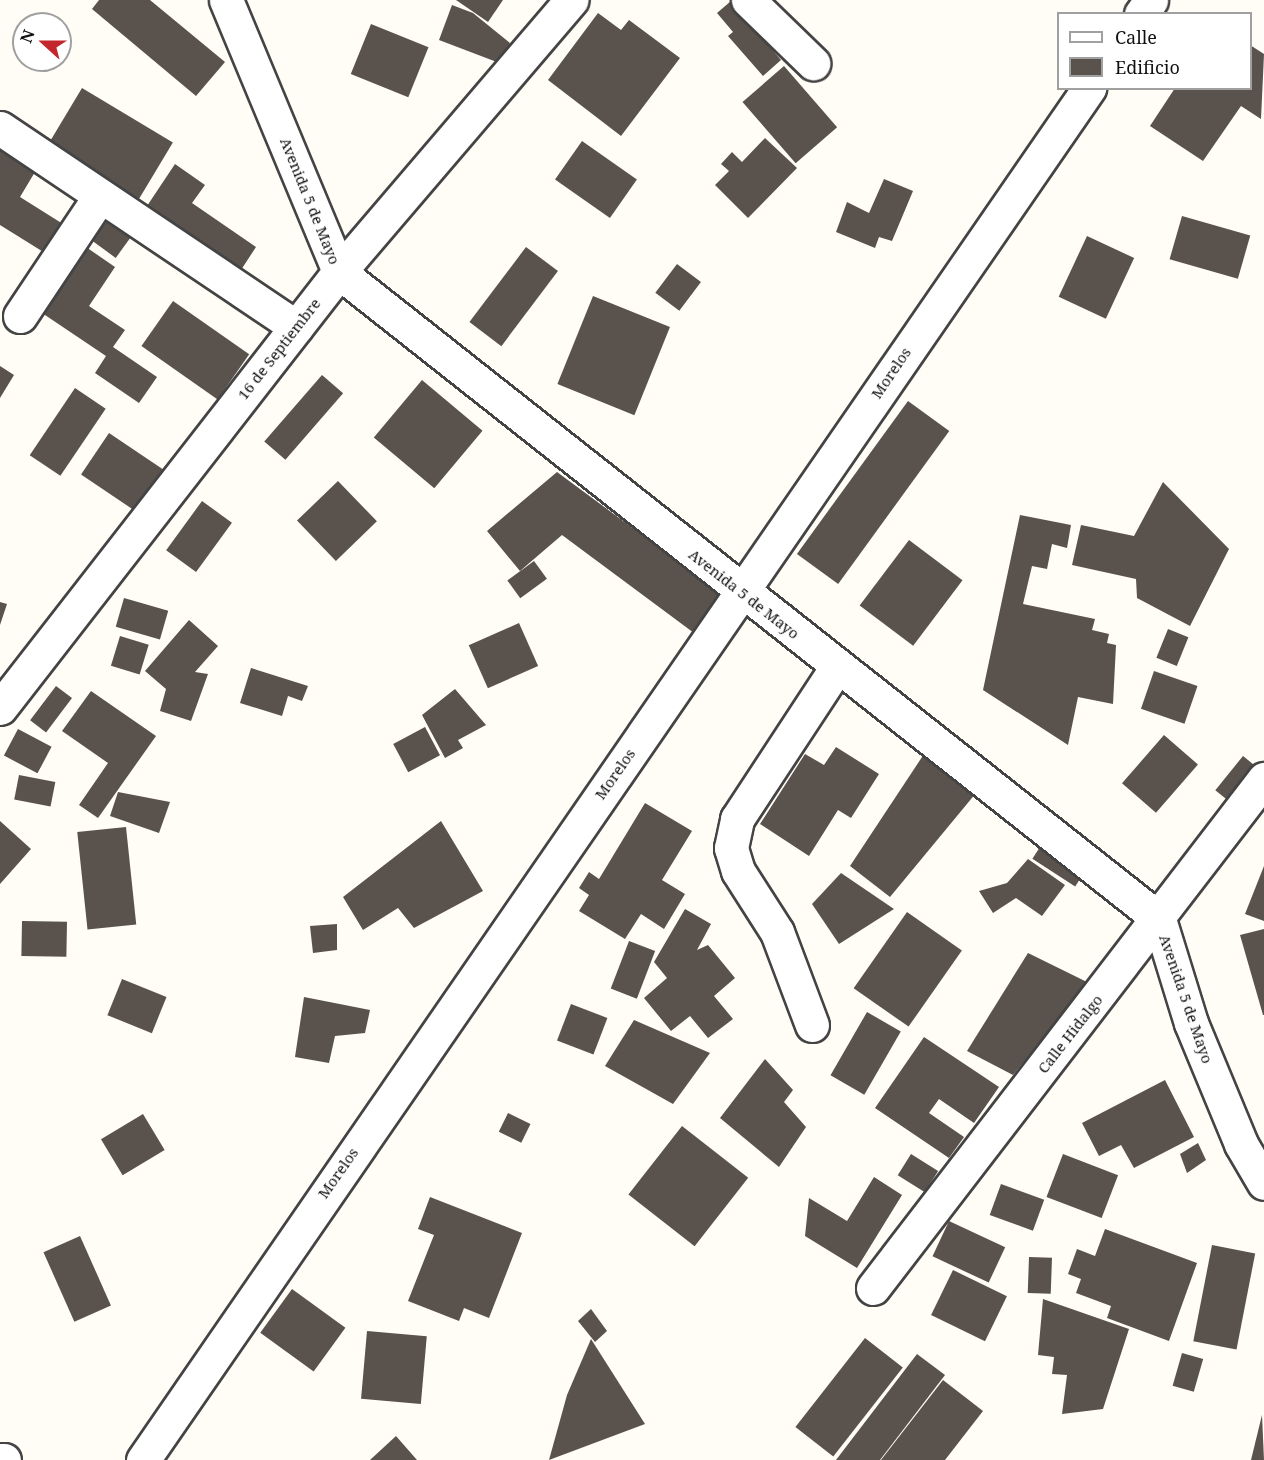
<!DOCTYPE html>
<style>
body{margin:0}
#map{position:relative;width:1264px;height:1460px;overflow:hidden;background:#fffdf5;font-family:"Noto Serif",serif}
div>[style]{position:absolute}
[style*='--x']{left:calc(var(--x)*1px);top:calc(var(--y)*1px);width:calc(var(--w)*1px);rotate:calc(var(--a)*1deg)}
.building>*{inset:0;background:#5a524d;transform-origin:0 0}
.roads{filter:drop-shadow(2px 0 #444) drop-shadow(-2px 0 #444) drop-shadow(0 2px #444) drop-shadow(0 -2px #444)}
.minor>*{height:33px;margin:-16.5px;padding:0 16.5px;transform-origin:16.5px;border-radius:16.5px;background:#fff}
span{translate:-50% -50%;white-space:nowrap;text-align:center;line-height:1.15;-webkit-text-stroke:6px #fff;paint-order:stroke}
.street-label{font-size:15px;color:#111}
.legend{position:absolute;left:1057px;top:12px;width:195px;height:78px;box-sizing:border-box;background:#fff;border:2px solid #a0a0a0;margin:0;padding:8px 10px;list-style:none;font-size:18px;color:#111}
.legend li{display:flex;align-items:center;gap:12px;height:30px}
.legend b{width:30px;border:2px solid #a0a0a0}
.north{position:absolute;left:12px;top:12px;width:60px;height:60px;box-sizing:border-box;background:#fff;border:2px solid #a0a0a0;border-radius:50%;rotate:291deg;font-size:16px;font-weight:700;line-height:24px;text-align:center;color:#111}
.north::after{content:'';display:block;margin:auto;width:21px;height:27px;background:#c4262e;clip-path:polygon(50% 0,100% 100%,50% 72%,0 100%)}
</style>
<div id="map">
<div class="building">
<div style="clip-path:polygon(99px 0,150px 0,225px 62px,196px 96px,92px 9px)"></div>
<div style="clip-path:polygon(456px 0,503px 0,488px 22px)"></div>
<div style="clip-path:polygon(731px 1px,781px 60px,763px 76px,728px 36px,733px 32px,717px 13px)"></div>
<div style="clip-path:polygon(452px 5px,473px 13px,510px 43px,502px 64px,439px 40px)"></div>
<div style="clip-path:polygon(598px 13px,621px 30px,629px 20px,680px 58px,621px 136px,548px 80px)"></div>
<div style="left:371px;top:24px;width:62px;height:54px;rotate:22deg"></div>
<div style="clip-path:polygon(1250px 45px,1264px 54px,1261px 119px,1241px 106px,1203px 161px,1150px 126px,1175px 88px,1250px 88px)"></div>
<div style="left:784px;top:66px;width:81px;height:55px;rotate:49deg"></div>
<div style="left:82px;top:88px;width:106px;height:69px;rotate:31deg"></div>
<div style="clip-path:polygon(765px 138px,797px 168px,748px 218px,715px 185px,729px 171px,721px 164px,732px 152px,742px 162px)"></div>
<div style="left:582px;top:141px;width:67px;height:47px;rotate:35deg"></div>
<div style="clip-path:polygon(0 149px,35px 172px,20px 197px,63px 224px,45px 253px,0 225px)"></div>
<div style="clip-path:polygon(175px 164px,205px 185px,192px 203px,256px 247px,239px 273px,145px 209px)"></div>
<div style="clip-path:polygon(884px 179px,913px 191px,892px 241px,879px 237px,875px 248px,836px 232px,847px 202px,869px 213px)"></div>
<div style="left:111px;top:210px;width:32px;height:36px;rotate:36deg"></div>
<div style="left:1182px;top:216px;width:71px;height:45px;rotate:16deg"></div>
<div style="left:1087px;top:236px;width:52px;height:67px;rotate:25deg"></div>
<div style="clip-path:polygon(86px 247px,115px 267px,89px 306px,125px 330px,113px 347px,157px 377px,139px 403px,95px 373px,106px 356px,42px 313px)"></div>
<div style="left:526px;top:247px;width:40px;height:94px;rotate:37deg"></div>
<div style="left:677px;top:264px;width:30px;height:36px;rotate:37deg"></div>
<div style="left:593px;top:296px;width:83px;height:95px;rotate:22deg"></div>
<div style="left:173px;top:301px;width:93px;height:55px;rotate:35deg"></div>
<div style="clip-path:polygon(0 366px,14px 375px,0 398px)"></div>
<div style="left:322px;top:375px;width:28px;height:88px;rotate:41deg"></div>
<div style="left:422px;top:380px;width:79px;height:75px;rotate:40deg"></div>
<div style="left:75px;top:388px;width:37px;height:81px;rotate:34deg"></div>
<div style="left:908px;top:401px;width:51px;height:189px;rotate:36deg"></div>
<div style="left:109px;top:433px;width:73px;height:50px;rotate:34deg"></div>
<div style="clip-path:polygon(557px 472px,722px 594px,694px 633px,562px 535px,520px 571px,487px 531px)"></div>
<div style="left:338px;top:481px;width:56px;height:57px;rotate:46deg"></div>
<div style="clip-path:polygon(1163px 482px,1229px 549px,1190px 626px,1137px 598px,1136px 579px,1072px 565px,1081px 525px,1134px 536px)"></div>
<div style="left:202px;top:501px;width:37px;height:61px;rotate:36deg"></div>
<div style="clip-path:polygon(1020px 515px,1071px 525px,1067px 548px,1052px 544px,1047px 569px,1032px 566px,1023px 604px,1095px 619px,1092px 630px,1109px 634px,1107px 643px,1116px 645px,1113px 704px,1078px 697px,1068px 745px,983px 690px)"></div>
<div style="left:909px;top:540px;width:67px;height:82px;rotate:37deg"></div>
<div style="left:534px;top:561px;width:22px;height:33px;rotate:54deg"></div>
<div style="left:124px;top:598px;width:46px;height:30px;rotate:16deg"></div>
<div style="clip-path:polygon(0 602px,7px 604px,0 625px)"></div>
<div style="clip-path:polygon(189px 620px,218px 646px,195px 672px,208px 674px,191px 721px,160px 711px,166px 689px,145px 671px)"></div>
<div style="left:519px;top:623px;width:47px;height:55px;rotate:66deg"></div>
<div style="left:1168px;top:629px;width:22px;height:31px;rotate:22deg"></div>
<div style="left:120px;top:636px;width:30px;height:31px;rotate:17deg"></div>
<div style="clip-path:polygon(251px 668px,308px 686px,302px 701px,288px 696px,282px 716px,240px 703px)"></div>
<div style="left:1154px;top:671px;width:46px;height:40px;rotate:19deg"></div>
<div style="left:56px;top:686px;width:20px;height:43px;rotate:37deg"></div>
<div style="clip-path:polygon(455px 689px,486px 725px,458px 740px,463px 748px,445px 758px,422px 715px)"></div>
<div style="clip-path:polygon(91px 691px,156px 736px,98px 818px,79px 805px,108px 763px,62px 731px)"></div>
<div style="left:425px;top:727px;width:32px;height:36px;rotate:62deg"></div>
<div style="left:18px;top:729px;width:38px;height:30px;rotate:28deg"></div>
<div style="left:1164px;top:735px;width:45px;height:64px;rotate:41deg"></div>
<div style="clip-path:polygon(836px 747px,879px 774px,851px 818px,838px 810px,809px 856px,760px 824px,805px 754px,824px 765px)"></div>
<div style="clip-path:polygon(928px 748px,981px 787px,890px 897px,850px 866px)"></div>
<div style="left:1243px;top:756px;width:22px;height:44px;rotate:39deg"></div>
<div style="left:19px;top:775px;width:37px;height:25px;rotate:11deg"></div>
<div style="clip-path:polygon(118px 792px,170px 802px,159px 833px,110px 816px)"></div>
<div style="clip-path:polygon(645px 803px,692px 831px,662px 880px,685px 894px,664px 929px,641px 914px,625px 939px,579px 911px,589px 895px,579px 888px,589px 872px,599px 879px)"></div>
<div style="clip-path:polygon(0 821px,31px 849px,0 884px)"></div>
<div style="clip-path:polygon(441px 821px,483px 891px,414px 928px,398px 908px,363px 930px,343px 897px)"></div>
<div style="left:126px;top:827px;width:98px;height:49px;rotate:84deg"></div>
<div style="left:1040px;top:847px;width:51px;height:14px;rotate:33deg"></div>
<div style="clip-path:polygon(1028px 859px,1065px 885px,1042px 916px,1016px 898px,993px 913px,979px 891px,1007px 883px)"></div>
<div style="clip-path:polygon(1264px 866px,1264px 921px,1245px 914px)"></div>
<div style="clip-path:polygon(841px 873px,894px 909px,839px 944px,812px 904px)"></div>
<div style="clip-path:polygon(685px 909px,711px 924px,697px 950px,708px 945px,735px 978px,714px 996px,733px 1019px,708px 1038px,690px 1016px,671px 1031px,644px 998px,667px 978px,654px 962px)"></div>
<div style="left:907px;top:912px;width:67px;height:93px;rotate:35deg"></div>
<div style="left:22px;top:921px;width:45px;height:35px;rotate:1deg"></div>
<div style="clip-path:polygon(337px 924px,337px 950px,313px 953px,310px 926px)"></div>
<div style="clip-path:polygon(1264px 929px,1264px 1015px,1263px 1015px,1240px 935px)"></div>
<div style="left:629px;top:941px;width:28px;height:51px;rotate:21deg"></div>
<div style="clip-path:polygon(1028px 953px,1089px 983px,1013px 1075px,967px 1051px)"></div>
<div style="left:122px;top:979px;width:48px;height:39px;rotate:22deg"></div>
<div style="clip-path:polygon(304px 997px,370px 1010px,365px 1033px,335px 1036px,329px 1063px,295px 1057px)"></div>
<div style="left:571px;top:1004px;width:39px;height:39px;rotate:21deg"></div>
<div style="left:867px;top:1012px;width:39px;height:73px;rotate:30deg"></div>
<div style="clip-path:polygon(634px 1020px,710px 1053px,673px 1104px,605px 1066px)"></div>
<div style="clip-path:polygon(924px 1037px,999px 1087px,974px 1123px,939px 1099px,929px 1113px,964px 1137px,949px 1158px,875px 1108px)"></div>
<div style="clip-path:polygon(765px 1059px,793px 1090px,784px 1102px,806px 1127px,779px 1167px,720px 1118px)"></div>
<div style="clip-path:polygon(1165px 1080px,1194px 1137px,1134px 1168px,1121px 1145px,1099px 1156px,1082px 1123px)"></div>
<div style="left:508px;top:1113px;width:25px;height:21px;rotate:26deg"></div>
<div style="left:143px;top:1114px;width:42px;height:49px;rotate:59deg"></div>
<div style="left:682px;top:1126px;width:84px;height:87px;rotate:38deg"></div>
<div style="clip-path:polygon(1198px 1143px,1206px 1160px,1187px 1173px,1180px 1154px)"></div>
<div style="left:911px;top:1154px;width:32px;height:25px;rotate:32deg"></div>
<div style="left:1063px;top:1154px;width:59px;height:46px;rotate:21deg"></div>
<div style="clip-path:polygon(874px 1177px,902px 1195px,857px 1268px,805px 1236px,809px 1198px,847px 1221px)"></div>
<div style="left:1001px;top:1184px;width:46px;height:33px;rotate:20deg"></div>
<div style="clip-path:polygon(430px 1197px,522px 1233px,489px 1318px,464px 1308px,459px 1321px,408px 1301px,434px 1235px,418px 1229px)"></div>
<div style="left:949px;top:1221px;width:62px;height:39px;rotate:25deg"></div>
<div style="clip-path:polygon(1105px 1229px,1197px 1263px,1169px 1341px,1107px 1318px,1111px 1306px,1076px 1293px,1081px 1279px,1068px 1274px,1077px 1249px,1095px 1256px)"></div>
<div style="left:80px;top:1236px;width:76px;height:40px;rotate:66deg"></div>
<div style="left:1212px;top:1245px;width:44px;height:98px;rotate:11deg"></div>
<div style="left:1029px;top:1257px;width:23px;height:36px;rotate:2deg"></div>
<div style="left:953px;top:1270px;width:60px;height:50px;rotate:26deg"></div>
<div style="left:292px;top:1289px;width:66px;height:54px;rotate:36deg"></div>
<div style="clip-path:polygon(1043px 1299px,1129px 1329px,1103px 1409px,1062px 1414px,1067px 1375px,1052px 1374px,1054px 1357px,1038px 1355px)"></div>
<div style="clip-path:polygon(591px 1309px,607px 1331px,595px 1342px,578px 1321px)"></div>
<div style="left:367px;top:1331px;width:60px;height:68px;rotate:5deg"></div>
<div style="left:865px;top:1338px;width:48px;height:113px;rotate:38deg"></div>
<div style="clip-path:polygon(591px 1339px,645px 1424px,549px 1460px,567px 1395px)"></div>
<div style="left:1182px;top:1353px;width:22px;height:34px;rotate:16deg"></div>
<div style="clip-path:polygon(917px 1354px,945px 1375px,880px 1460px,836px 1460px)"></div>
<div style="clip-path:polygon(943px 1380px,983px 1411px,945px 1460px,881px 1460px)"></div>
<div style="clip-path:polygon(1262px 1415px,1264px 1460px,1251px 1460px)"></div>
<div style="clip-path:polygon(396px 1436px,417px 1460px,370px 1460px)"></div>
</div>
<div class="roads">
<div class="minor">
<div style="--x:226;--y:0;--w:295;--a:67.4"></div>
<div style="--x:339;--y:272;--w:1045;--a:38.27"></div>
<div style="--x:1159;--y:919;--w:109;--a:72.9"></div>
<div style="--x:1191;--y:1023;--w:131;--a:67.5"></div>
<div style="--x:1241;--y:1144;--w:45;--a:59.5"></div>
<div style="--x:748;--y:0;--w:91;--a:44.1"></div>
<div style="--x:1141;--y:14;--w:17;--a:-54"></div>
<div style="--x:0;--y:128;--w:357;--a:33.9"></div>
<div style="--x:20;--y:316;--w:144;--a:-56.3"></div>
<div style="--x:0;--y:708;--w:552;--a:-52.13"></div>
<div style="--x:339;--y:272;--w:358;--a:-49.5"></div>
<div style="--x:812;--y:1025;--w:99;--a:-110.6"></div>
<div style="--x:777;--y:932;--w:72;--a:-122.6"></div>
<div style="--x:738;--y:871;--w:24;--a:-107"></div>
<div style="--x:731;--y:848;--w:30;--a:-78"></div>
<div style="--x:737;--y:819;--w:182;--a:-56.7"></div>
<div style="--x:873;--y:1288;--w:642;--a:-52.47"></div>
<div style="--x:0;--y:1460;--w:4;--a:0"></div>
<div style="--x:143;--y:1460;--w:1667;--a:-55.41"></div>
</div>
</div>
<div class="street-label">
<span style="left:310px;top:201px;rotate:68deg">Avenida 5 de Mayo</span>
<span style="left:279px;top:349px;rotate:-52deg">16 de Septiembre</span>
<span style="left:891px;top:373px;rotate:-56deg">Morelos</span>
<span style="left:744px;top:594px;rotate:38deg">Avenida 5 de Mayo</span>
<span style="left:615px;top:774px;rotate:-55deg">Morelos</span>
<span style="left:1186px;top:999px;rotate:71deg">Avenida 5 de Mayo</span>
<span style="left:1070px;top:1034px;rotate:-52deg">Calle Hidalgo</span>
<span style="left:338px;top:1173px;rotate:-55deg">Morelos</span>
</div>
<ul class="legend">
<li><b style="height:8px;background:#fff"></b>Calle</li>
<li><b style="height:16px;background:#5a524d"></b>Edificio</li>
</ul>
<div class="north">N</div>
</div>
